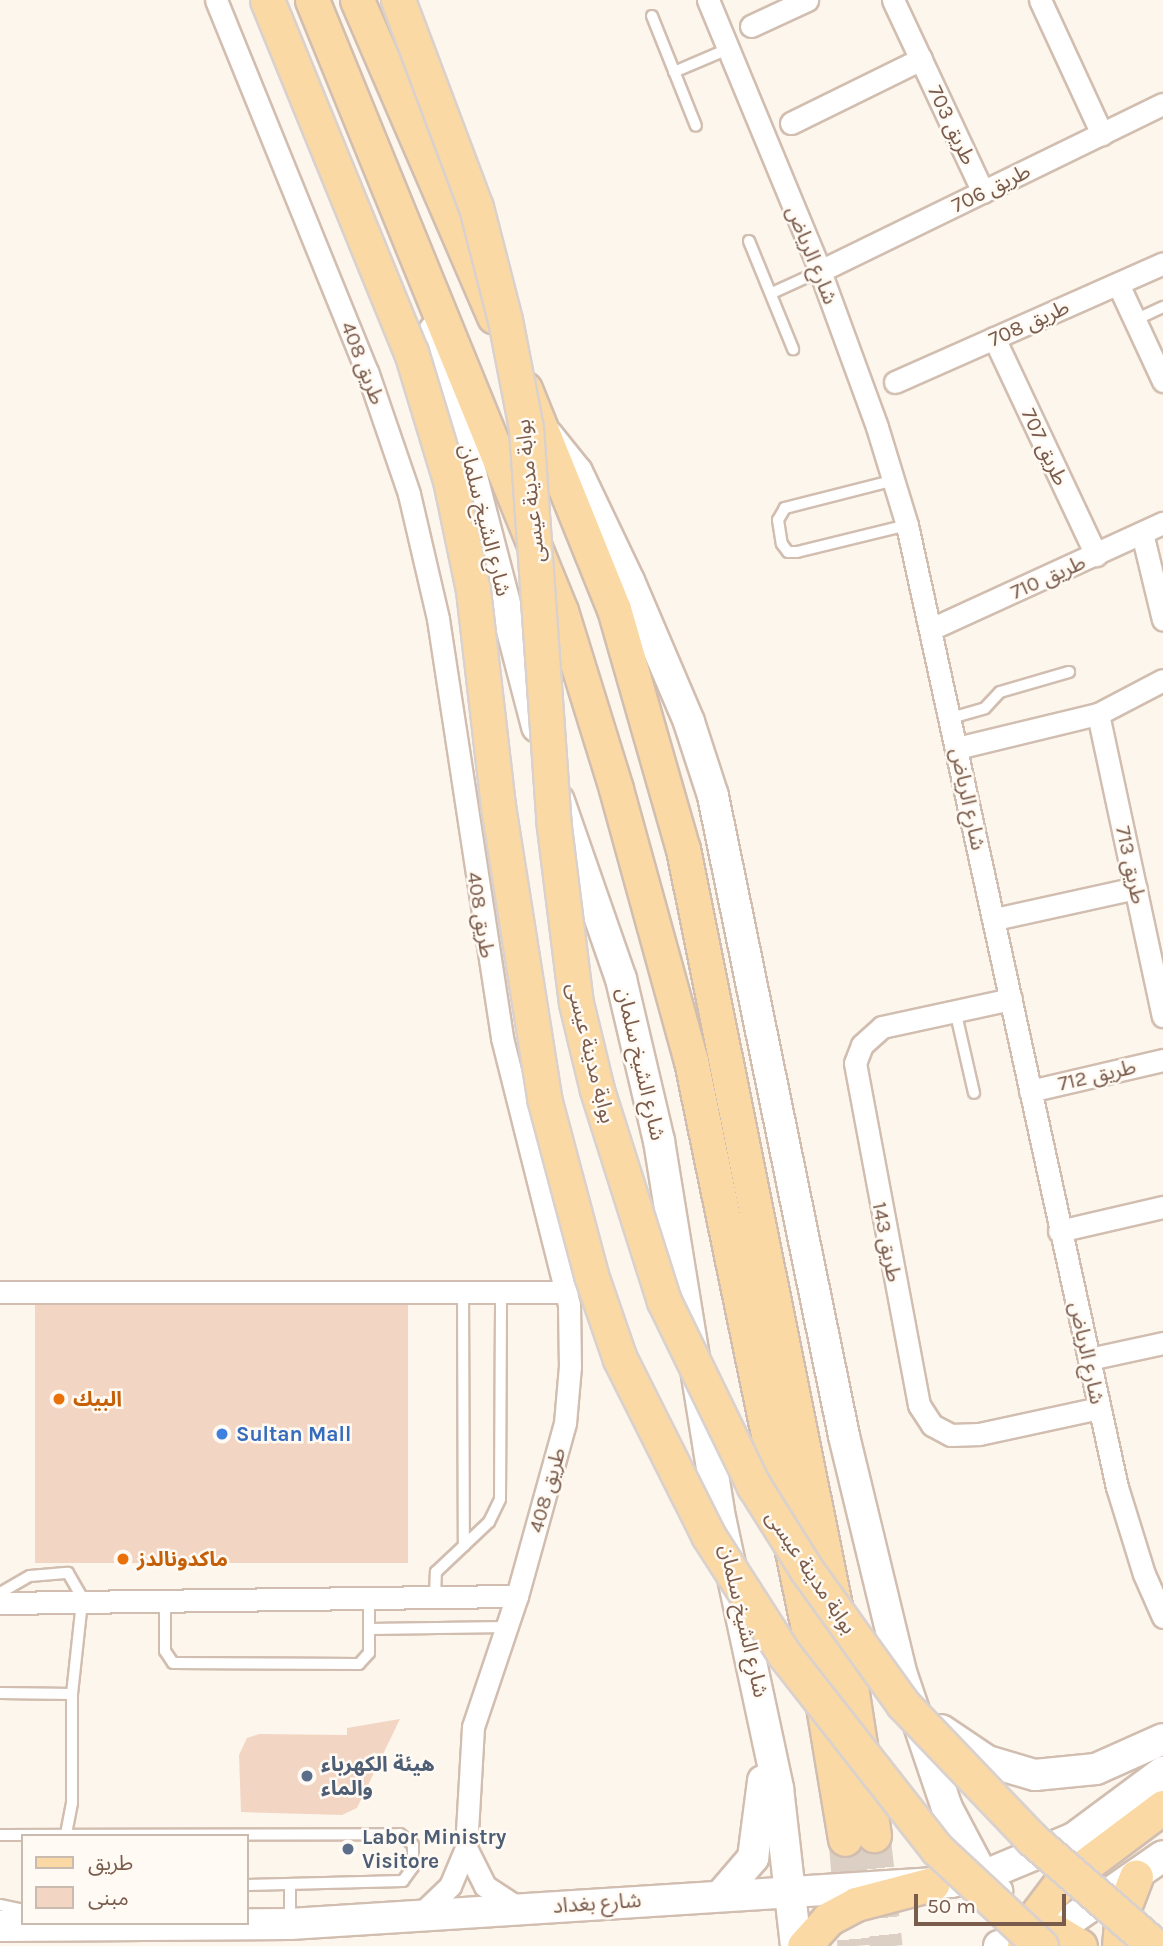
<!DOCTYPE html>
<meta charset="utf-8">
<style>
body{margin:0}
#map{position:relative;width:1163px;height:1946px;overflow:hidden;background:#fdf6ec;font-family:Karla,"Noto Sans Arabic",sans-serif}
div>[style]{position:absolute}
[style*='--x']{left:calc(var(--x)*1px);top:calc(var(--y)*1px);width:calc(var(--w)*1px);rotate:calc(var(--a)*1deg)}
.building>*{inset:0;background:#f3d5c3;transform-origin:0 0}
.primary-tunnel>*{height:33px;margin-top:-16.5px;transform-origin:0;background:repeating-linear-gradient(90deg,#dcd0c4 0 33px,transparent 0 50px)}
.roads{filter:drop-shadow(2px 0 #d1beb0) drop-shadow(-2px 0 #d1beb0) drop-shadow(0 2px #d1beb0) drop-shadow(0 -2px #d1beb0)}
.lane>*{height:10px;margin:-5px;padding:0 5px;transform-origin:5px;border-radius:5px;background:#fff}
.street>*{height:21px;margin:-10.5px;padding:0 10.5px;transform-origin:10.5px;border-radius:10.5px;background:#fff}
.secondary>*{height:30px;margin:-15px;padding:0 15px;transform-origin:15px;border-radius:15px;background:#fff}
.primary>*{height:33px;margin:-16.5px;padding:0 16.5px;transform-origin:16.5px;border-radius:16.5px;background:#fbd9a5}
.bridges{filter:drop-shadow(2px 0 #dad1cd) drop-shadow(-2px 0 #dad1cd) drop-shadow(0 2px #dad1cd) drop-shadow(0 -2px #dad1cd)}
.primary-bridge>*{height:33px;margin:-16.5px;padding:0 16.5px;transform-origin:16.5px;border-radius:16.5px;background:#fbd9a5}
.dots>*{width:19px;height:19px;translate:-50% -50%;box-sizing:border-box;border:4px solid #fffaf3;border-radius:50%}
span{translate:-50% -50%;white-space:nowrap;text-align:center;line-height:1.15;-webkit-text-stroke:5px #fffaf3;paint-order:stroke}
.street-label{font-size:21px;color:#7a5c4d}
.food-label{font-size:21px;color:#c56008;font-weight:700}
.left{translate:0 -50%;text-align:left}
.shop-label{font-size:21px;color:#366cbe;font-weight:700}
.service-label{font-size:21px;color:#4e5e75;font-weight:700}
.legend{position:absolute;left:21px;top:1834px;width:228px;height:91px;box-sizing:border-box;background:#fffaf3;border:2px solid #cabbb1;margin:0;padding:9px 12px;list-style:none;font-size:21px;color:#7a5c4d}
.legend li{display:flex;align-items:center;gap:14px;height:35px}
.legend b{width:35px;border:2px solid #cabbb1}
.scale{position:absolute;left:914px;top:1894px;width:152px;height:32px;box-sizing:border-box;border:4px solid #7a5c4d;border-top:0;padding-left:9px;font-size:21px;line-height:24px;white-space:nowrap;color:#7a5c4d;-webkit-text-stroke:5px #fffaf3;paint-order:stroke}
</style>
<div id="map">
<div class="building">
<div style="left:408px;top:1304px;width:259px;height:373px;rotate:90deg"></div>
<div style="clip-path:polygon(400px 1719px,357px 1808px,342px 1815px,241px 1812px,239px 1755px,247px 1738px,259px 1734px,347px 1735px,347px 1728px)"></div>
</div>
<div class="primary-tunnel">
<div style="--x:874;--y:1835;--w:112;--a:83.8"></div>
<div style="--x:845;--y:1839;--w:107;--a:85.2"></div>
</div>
<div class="roads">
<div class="lane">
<div style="--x:652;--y:16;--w:118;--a:68.2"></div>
<div style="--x:674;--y:72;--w:59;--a:-23.1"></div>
<div style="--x:749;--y:241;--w:117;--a:67.8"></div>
<div style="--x:772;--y:293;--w:53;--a:-24.6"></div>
<div style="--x:1135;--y:320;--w:31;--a:-25"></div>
<div style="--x:895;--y:480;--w:114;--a:165.7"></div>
<div style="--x:785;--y:508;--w:14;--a:120"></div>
<div style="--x:778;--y:520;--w:24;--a:81"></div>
<div style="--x:782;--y:544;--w:10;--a:53"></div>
<div style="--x:788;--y:552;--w:9;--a:0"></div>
<div style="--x:797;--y:552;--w:113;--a:-13.8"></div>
<div style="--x:951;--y:718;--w:35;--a:-16"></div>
<div style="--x:985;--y:708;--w:22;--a:-47"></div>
<div style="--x:1000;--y:692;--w:72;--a:-16.2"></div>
<div style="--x:955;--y:1010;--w:85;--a:77.1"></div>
<div style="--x:463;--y:1291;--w:255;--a:89.8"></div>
<div style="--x:0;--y:1593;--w:34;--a:-30"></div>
<div style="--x:30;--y:1576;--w:38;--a:-5"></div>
<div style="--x:68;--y:1573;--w:34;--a:60"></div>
<div style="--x:435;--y:1597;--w:25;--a:-88"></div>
<div style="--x:436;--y:1572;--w:73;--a:-43.3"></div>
<div style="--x:489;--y:1522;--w:25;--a:-64"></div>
<div style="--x:500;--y:1499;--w:208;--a:-89.7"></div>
<div style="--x:165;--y:1601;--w:50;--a:90"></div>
<div style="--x:165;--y:1651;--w:14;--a:56"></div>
<div style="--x:173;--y:1663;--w:186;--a:0.3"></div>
<div style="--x:359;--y:1664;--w:15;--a:-48"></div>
<div style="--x:369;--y:1653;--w:55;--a:-90"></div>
<div style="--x:370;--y:1629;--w:136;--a:-0.8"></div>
<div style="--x:0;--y:1693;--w:72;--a:0.8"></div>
<div style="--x:72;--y:1694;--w:109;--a:90"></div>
<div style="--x:72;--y:1803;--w:33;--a:101"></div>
<div style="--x:72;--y:1694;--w:93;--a:-83.8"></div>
<div style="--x:0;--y:1835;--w:400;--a:-0.1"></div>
<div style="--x:400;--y:1834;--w:17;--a:40"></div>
<div style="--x:413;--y:1845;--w:22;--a:90"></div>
<div style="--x:413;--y:1867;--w:17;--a:126"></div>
<div style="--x:403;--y:1881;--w:156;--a:178.5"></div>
<div style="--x:290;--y:1885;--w:39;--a:90"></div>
<div style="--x:0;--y:1905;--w:24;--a:12"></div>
</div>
<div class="street">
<div style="--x:216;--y:0;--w:401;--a:67.9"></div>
<div style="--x:367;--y:371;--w:130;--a:71.1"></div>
<div style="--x:409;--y:494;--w:128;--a:76.9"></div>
<div style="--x:438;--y:619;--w:424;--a:81.3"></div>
<div style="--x:502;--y:1038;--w:274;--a:75.9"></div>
<div style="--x:569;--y:1304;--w:62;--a:89.1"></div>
<div style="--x:570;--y:1366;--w:57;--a:95"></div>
<div style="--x:565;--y:1423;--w:180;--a:105.5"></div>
<div style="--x:517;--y:1596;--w:138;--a:108.6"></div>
<div style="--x:473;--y:1727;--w:121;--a:93.3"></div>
<div style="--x:466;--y:1848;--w:41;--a:112.8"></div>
<div style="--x:450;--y:1886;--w:42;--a:136"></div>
<div style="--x:708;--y:0;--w:293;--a:67.5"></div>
<div style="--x:820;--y:271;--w:166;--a:69.9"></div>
<div style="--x:877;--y:427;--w:102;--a:73"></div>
<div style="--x:907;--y:525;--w:985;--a:77.69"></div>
<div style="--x:1117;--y:1487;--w:91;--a:72.8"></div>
<div style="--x:1144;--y:1574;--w:47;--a:66.2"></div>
<div style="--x:893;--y:0;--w:212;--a:64.9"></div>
<div style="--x:1040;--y:0;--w:148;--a:65.2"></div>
<div style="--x:751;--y:26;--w:62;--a:-24.9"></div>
<div style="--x:791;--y:123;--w:145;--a:-26.2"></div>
<div style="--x:820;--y:271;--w:381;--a:-26"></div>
<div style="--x:1118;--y:284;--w:107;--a:65.1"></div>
<div style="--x:994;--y:338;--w:240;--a:64.8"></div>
<div style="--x:895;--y:382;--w:293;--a:-23.9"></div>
<div style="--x:1142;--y:533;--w:89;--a:76.4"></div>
<div style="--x:931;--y:629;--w:255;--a:-24.6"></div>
<div style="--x:1098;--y:714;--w:309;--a:77.9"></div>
<div style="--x:957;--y:748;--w:145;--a:-13.6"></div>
<div style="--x:1098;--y:714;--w:73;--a:-27.6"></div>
<div style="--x:995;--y:919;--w:144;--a:-12.4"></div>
<div style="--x:1011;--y:999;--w:132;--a:167.8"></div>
<div style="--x:882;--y:1027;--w:27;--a:138"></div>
<div style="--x:862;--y:1045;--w:19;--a:111"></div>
<div style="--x:855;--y:1063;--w:348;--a:79.4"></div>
<div style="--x:919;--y:1405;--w:24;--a:57"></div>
<div style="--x:932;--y:1425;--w:21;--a:28"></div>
<div style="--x:951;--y:1435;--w:28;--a:-2"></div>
<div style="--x:979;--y:1434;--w:123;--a:-12.2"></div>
<div style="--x:1030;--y:1091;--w:137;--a:-13.1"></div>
<div style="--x:1059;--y:1231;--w:107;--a:-13"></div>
<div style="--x:0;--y:1292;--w:567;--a:0"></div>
<div style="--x:1089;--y:1359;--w:76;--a:-12.2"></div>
<div style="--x:0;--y:1603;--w:517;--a:-0.78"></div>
<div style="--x:466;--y:1848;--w:42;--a:63.4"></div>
<div style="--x:485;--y:1886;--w:42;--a:33.3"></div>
</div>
<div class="secondary">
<div style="--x:434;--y:331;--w:409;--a:75.4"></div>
<div style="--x:548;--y:436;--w:46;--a:51.1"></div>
<div style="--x:577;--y:472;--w:121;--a:64.5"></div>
<div style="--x:629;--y:581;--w:153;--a:66.9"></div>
<div style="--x:689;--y:722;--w:78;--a:72"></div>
<div style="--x:713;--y:796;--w:653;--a:78.43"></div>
<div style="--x:844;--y:1436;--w:246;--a:76.4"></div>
<div style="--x:902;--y:1675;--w:140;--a:71.3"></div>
<div style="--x:947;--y:1808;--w:77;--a:62.1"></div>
<div style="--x:983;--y:1876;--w:21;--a:47"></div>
<div style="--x:559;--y:801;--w:188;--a:70.8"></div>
<div style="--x:621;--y:979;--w:166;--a:76.8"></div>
<div style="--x:659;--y:1141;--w:386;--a:80.8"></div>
<div style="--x:721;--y:1522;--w:272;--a:77.9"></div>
<div style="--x:778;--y:1788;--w:159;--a:83.5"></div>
<div style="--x:941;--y:1730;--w:55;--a:34"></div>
<div style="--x:987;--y:1761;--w:50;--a:16.3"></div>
<div style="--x:1035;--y:1775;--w:61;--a:-5.6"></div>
<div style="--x:1096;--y:1769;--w:73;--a:-24.1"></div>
<div style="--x:722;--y:1894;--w:48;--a:-49.3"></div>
<div style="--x:753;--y:1858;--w:78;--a:-82.6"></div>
<div style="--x:0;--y:1926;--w:290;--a:-0.4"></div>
<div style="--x:290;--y:1924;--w:662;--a:-3.64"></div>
<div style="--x:951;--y:1882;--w:33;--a:-11"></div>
<div style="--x:983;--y:1876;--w:99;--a:-22.7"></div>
<div style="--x:1074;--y:1838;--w:111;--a:-36.6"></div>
<div style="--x:999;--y:1946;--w:58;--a:-15"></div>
<div style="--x:1055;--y:1931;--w:131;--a:-34.8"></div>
</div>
<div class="primary">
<div style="--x:312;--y:0;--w:660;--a:67.83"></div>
<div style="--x:561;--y:611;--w:186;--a:72.8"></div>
<div style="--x:616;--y:789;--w:282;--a:74.6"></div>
<div style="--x:691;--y:1061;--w:634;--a:78.35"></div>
<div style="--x:819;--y:1682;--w:159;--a:80.6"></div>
<div style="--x:357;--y:0;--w:345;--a:66.6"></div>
<div style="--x:525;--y:389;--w:237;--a:68"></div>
<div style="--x:614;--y:609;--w:250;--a:74"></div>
<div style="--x:683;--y:849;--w:848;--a:78.64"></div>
<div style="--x:850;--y:1680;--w:157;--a:81.2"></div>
<div style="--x:1055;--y:1931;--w:29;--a:31"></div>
<div style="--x:804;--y:1946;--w:36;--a:-48"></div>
<div style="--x:828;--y:1919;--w:32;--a:-28"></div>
<div style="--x:856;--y:1904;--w:79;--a:-14.7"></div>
<div style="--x:1024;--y:1946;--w:30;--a:-70"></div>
<div style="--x:1034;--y:1918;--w:41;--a:-52.9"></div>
<div style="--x:1059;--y:1885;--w:130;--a:-36.9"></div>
<div style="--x:1119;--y:1946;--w:33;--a:-85"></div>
<div style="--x:1122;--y:1913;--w:39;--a:-69"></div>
</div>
</div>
<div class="bridges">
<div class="primary-bridge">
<div style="--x:267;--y:0;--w:380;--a:67.8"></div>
<div style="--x:411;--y:352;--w:134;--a:73.1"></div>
<div style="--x:450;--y:480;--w:112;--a:78.2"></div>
<div style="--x:473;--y:590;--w:217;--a:83.4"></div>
<div style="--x:498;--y:806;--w:296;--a:81"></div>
<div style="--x:544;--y:1098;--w:183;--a:75.1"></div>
<div style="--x:591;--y:1275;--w:89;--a:71"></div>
<div style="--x:620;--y:1359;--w:197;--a:63.4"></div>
<div style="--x:708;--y:1535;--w:141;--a:57.4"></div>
<div style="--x:784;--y:1654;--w:248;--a:51.9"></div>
<div style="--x:937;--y:1849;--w:142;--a:43"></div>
<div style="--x:398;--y:0;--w:221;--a:69.4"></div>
<div style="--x:476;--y:207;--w:117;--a:75.6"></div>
<div style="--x:505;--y:320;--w:110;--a:79"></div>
<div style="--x:526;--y:428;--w:392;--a:86"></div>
<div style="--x:553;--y:819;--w:185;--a:82.9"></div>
<div style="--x:576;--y:1003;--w:89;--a:76.4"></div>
<div style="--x:597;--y:1090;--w:221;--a:72.4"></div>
<div style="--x:664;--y:1301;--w:206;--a:64.1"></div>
<div style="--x:754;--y:1486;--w:98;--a:57.9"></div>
<div style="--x:806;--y:1569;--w:166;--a:54.3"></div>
<div style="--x:903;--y:1704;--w:187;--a:46.3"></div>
<div style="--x:1032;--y:1839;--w:163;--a:41"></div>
</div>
</div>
<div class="dots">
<div style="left:59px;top:1399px;background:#e8710a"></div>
<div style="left:222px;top:1434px;background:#3f7fe0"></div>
<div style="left:123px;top:1559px;background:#e8710a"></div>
<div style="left:307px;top:1776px;background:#5c6f8a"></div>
<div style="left:348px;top:1849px;background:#5c6f8a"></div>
</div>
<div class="street-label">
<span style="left:952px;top:125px;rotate:65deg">طريق 703</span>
<span style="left:991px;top:188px;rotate:-26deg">طريق 706</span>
<span style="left:812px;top:255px;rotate:68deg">شارع الرياض</span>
<span style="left:1029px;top:323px;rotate:-24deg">طريق 708</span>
<span style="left:363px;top:363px;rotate:69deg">طريق 408</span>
<span style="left:1045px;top:447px;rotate:65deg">طريق 707</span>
<span style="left:530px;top:491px;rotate:-96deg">بوابة مدينة عيسى</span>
<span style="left:485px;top:520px;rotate:76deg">شارع الشيخ سلمان</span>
<span style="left:1048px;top:577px;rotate:-24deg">طريق 710</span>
<span style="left:968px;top:799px;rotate:78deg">شارع الرياض</span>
<span style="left:1131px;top:865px;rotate:78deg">طريق 713</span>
<span style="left:481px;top:915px;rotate:81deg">طريق 408</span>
<span style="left:591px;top:1053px;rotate:76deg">بوابة مدينة عيسى</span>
<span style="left:641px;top:1064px;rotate:77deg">شارع الشيخ سلمان</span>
<span style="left:1097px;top:1075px;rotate:-13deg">طريق 712</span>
<span style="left:887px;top:1242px;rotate:79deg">طريق 143</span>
<span style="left:1087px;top:1353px;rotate:78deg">شارع الرياض</span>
<span style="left:547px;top:1490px;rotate:-74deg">طريق 408</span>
<span style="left:811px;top:1572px;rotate:56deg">بوابة مدينة عيسى</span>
<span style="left:744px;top:1621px;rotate:77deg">شارع الشيخ سلمان</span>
<span style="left:597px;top:1903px;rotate:-4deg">شارع بغداد</span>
</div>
<div class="food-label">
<span class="left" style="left:73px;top:1399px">البيك</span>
<span class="left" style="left:137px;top:1559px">ماكدونالدز</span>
</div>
<div class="shop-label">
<span class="left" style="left:236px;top:1434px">Sultan Mall</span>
</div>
<div class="service-label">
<span class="left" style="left:321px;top:1776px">هيئة الكهرباء<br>والماء</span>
<span class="left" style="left:362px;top:1849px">Labor Ministry<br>Visitore</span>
</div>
<ul class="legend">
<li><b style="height:9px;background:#fbd9a5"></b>طريق</li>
<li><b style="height:19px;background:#f3d5c3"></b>مبنى</li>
</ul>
<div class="scale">50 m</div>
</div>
